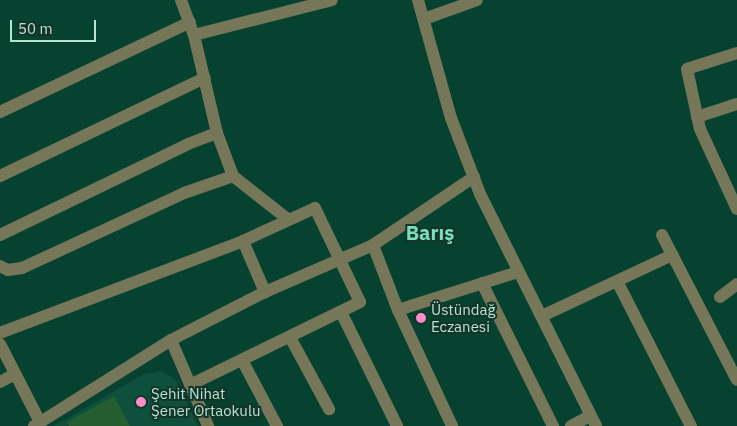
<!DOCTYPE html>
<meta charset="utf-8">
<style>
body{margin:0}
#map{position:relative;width:737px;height:426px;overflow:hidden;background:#074231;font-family:"IBM Plex Sans",sans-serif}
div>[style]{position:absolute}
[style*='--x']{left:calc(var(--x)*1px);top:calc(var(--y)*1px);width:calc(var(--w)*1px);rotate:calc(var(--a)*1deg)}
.built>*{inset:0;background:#0f503d}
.building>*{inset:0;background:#245e30}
.minor>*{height:12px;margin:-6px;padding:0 6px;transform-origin:6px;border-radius:6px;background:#767759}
.dots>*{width:14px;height:14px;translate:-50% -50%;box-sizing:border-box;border:2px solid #143429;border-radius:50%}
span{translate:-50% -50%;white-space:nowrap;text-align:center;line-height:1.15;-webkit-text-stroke:4px #143429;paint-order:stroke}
.poi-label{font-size:15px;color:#b6e4d1}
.left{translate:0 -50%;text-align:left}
.district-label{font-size:20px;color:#7bdeba;font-weight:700}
.scale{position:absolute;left:10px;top:20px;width:86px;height:22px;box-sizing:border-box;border:2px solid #b6e4d1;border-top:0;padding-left:6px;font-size:15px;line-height:18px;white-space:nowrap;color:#b6e4d1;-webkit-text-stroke:4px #143429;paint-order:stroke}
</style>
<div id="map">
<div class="built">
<div style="clip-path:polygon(161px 371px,175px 379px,198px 426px,54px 426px,144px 374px)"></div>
</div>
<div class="building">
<div style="clip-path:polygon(114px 396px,130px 426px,69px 426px,67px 422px)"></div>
</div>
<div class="minor">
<div style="--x:181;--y:0;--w:37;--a:70"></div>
<div style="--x:194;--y:35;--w:101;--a:76.8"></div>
<div style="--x:217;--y:133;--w:46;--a:69.6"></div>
<div style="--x:233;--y:176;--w:71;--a:38.2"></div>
<div style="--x:418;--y:0;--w:123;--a:74.4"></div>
<div style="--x:451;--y:118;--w:81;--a:69.1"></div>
<div style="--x:480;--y:194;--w:259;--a:63.4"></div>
<div style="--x:424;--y:19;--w:56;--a:-19.7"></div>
<div style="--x:194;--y:35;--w:142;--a:-14.2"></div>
<div style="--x:737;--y:53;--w:52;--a:162.3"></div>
<div style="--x:687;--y:69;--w:61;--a:77.8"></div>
<div style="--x:700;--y:129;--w:88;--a:65.2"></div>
<div style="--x:0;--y:112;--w:210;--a:-25.3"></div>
<div style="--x:697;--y:117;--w:42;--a:-18"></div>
<div style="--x:0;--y:176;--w:227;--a:-25.6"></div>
<div style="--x:0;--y:235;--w:209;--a:-25.8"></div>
<div style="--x:188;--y:144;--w:31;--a:-21"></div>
<div style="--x:662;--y:235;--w:163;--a:62.7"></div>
<div style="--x:243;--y:241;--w:56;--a:66.7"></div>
<div style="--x:373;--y:245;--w:70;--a:69"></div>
<div style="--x:398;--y:310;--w:128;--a:65"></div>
<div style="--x:0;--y:266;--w:9;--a:27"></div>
<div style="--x:8;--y:270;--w:14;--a:-8"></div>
<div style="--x:22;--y:268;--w:179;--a:-24.8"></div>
<div style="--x:184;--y:193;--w:52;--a:-19.1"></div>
<div style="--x:482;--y:283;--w:160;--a:63.6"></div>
<div style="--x:618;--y:283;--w:161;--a:63"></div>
<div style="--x:720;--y:297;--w:21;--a:-37"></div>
<div style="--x:398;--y:310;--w:126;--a:-17.6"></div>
<div style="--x:341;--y:312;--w:127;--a:63.8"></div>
<div style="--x:542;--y:316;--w:144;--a:-25.1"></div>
<div style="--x:0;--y:333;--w:260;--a:-20.7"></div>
<div style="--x:243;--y:241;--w:79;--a:-24.6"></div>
<div style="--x:315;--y:208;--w:104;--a:64.4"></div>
<div style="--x:360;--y:302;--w:189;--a:154"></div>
<div style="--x:291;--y:339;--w:80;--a:61.5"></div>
<div style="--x:171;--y:340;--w:94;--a:66.7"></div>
<div style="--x:0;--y:344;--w:88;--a:62.9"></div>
<div style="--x:242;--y:360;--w:75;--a:62.1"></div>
<div style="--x:0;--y:382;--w:17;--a:-28"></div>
<div style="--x:34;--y:426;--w:162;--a:-32.1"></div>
<div style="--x:171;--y:340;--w:106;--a:-27.1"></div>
<div style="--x:265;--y:292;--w:118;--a:-23.5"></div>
<div style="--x:373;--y:245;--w:122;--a:-34"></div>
<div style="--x:571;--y:426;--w:21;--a:-28"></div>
</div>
<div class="dots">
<div style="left:421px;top:318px;background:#fa8fc7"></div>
<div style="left:141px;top:402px;background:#fa8fc7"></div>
</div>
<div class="poi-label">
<span class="left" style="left:431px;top:318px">Üstündağ<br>Eczanesi</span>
<span class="left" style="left:151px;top:402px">Şehit Nihat<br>Şener Ortaokulu</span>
</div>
<div class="district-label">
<span style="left:430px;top:232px">Barış</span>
</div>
<div class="scale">50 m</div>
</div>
